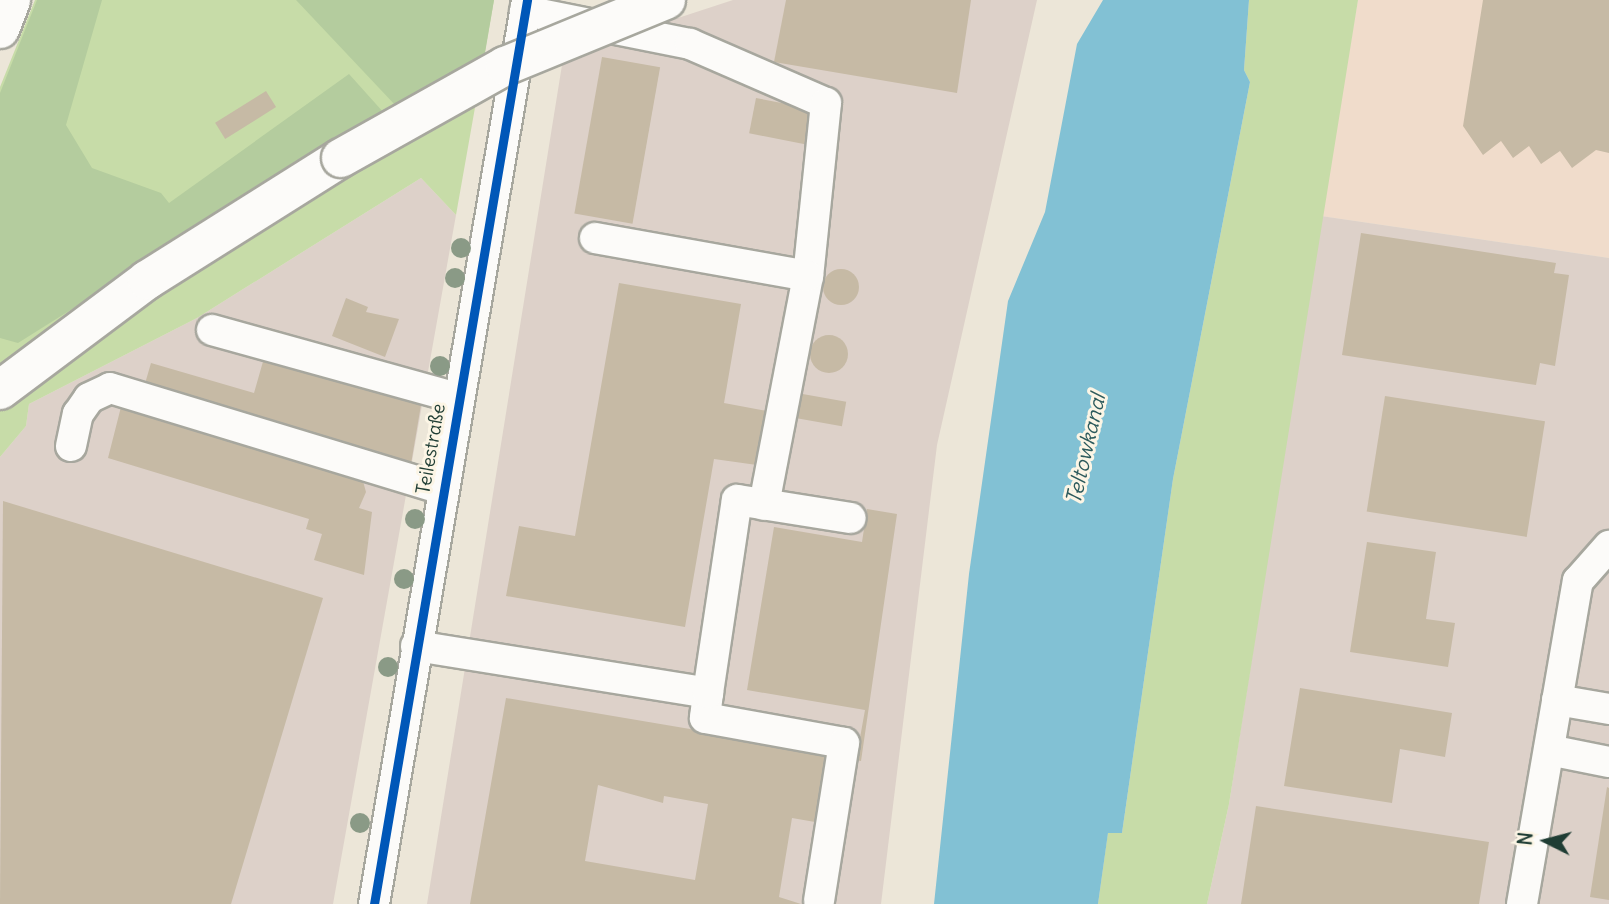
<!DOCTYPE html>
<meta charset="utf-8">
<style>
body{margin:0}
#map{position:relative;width:1609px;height:904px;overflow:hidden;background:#ece6d8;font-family:Delius,sans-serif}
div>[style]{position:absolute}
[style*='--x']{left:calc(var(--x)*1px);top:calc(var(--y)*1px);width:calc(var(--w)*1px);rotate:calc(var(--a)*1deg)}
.built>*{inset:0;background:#f0dccb}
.industrial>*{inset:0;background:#ddd1c9}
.green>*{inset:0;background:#c7dca8}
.forest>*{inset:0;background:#b4cc9e}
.water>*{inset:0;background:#82c1d4}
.building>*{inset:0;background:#c6baa5;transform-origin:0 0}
.round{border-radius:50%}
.roads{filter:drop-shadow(2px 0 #a7a79e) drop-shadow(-2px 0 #a7a79e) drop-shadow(0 2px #a7a79e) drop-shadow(0 -2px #a7a79e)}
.minor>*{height:30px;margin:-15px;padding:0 15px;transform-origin:15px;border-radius:15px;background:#fcfbf9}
.highway>*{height:38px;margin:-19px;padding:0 19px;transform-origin:19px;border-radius:19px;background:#fcfbf9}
.bridges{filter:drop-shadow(2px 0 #a7a79e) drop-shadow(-2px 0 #a7a79e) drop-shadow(0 2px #a7a79e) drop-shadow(0 -2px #a7a79e)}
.highway-bridge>*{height:38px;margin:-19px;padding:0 19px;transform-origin:19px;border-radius:19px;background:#fcfbf9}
.cycleway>*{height:9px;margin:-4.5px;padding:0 4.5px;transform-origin:4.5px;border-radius:4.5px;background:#0057b8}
.trees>*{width:20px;height:20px;margin:-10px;border-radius:50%;background:#8a9a86}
span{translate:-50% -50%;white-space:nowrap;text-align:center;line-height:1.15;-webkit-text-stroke:6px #fcf5e5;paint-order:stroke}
.street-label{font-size:19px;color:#1f3d34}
.water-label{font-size:21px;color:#2c5a5c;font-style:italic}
.north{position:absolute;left:1511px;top:806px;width:70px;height:70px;-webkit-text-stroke:5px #fcf5e5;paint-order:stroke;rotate:276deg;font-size:19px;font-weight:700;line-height:28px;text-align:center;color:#1f3d34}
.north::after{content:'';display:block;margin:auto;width:24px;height:32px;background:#1f3d34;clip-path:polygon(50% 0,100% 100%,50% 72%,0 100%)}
</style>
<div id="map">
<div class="built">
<div style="clip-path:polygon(1358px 0,1609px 0,1609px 258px,1321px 216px)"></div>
</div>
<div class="industrial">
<div style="clip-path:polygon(733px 0,1037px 0,937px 445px,881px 904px,427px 904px,562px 65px,623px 36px)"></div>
<div style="clip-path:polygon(421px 178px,456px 215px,333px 904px,0 904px,0 457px,26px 426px,29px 404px,197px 318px)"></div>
<div style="clip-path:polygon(1321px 216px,1609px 258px,1609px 904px,1207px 904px,1229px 804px)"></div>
</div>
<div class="green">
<div style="clip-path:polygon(35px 0,494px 0,456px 215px,421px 178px,197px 318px,29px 404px,26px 426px,0 457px,0 411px,143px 265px,0 369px,0 87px)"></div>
<div style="clip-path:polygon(1249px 0,1358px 0,1229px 804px,1207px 904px,1098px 904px,1108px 832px,1122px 833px,1173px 479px,1250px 82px,1244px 70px)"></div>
</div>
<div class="forest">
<div style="clip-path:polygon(37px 0,102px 0,66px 125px,92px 168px,161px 193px,169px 203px,349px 74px,384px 113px,18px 343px,0 338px,0 93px)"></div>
<div style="clip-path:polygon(296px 0,494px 0,485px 53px,396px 106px)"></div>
</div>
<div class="water">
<div style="clip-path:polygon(1103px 0,1249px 0,1244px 70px,1250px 82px,1173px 479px,1122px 833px,1108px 833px,1098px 904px,934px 904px,969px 574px,1008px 301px,1045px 212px,1077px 44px)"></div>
</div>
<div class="building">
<div style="clip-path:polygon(786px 0,971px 0,957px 93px,774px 62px)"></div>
<div style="clip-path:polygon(1483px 0,1609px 0,1609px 153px,1596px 150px,1572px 168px,1560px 151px,1541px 164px,1529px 146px,1513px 158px,1501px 141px,1483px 155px,1463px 126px)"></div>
<div style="left:602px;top:57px;width:59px;height:159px;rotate:10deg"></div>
<div style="left:266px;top:91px;width:19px;height:60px;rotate:58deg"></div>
<div style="left:756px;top:98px;width:62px;height:36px;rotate:11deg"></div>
<div style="clip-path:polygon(1361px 233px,1556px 263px,1554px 273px,1569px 275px,1555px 366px,1540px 363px,1536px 385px,1342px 355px)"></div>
<div class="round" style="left:823px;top:269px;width:36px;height:36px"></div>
<div style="clip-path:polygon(619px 283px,741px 304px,724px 403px,767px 411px,757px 465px,714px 459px,685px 627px,506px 596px,519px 526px,575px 536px)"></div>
<div style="clip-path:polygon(346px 298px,368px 307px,366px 312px,399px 319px,385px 357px,332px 336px)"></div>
<div class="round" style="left:810px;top:335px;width:38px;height:38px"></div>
<div style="clip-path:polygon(264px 358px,421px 405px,411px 464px,144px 387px,151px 363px,254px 393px)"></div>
<div style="left:797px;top:393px;width:50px;height:25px;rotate:10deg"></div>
<div style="left:1385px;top:396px;width:162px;height:117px;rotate:9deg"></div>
<div style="clip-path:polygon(122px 403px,361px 474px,366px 492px,359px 508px,372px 512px,364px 575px,314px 560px,322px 534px,306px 529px,309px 519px,108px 458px)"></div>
<div style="clip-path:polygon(3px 501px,323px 598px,231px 904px,0 904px)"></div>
<div style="clip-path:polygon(867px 509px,897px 514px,861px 761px,856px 760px,865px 710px,747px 690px,774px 527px,862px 542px)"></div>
<div style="clip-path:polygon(1367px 542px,1436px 552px,1426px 619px,1455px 623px,1448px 667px,1350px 652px)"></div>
<div style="clip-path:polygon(1300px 688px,1452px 713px,1445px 757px,1400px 749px,1392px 803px,1284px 786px)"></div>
<div style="clip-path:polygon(evenodd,506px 698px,827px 752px,815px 822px,792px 818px,779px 897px,801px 904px,470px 904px,506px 698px,598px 785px,663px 803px,664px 796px,708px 804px,695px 880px,585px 861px,598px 785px)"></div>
<div style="clip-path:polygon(1607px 787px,1609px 788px,1609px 900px,1590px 897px)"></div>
<div style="clip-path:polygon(1256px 806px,1489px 842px,1479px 904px,1241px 904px)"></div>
</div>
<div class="roads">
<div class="minor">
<div style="--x:525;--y:11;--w:168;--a:11.3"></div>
<div style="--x:690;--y:44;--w:148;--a:23.5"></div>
<div style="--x:826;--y:103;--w:174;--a:95.9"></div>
<div style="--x:808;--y:276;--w:233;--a:100.9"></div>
<div style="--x:595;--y:238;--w:216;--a:10.1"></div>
<div style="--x:212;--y:330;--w:254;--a:15.5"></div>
<div style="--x:71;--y:446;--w:33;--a:-78"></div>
<div style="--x:78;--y:414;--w:19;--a:-55"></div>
<div style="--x:89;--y:398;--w:23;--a:-25"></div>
<div style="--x:110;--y:388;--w:347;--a:16.9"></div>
<div style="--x:416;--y:646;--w:296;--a:9.1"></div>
<div style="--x:708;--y:693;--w:25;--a:97"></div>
<div style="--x:705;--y:718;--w:141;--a:10.2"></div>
<div style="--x:844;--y:743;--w:160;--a:99"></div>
<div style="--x:708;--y:693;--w:195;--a:-81.5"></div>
<div style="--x:737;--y:500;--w:115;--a:9"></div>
<div style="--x:1557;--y:700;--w:53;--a:9.8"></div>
<div style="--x:1549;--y:750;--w:61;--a:11.3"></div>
<div style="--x:374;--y:904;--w:917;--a:-80.39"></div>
<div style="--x:1522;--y:904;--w:328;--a:-80.2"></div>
<div style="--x:1578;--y:581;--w:47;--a:-48.5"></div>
</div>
<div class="highway">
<div style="--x:0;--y:29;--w:31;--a:-69"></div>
<div style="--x:0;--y:390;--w:184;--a:-36.8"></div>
<div style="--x:147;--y:280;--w:229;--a:-32.2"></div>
</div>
</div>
<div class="bridges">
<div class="highway-bridge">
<div style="--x:341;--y:158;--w:188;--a:-29.3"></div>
<div style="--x:505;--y:66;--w:174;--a:-22.3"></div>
</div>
</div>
<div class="cycleway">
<div style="--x:374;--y:904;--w:917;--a:-80.39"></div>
</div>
<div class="trees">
<div style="left:461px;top:248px"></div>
<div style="left:455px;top:278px"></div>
<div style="left:440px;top:366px"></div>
<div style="left:415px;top:519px"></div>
<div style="left:404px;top:579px"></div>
<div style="left:388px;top:667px"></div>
<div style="left:360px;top:823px"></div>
</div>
<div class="street-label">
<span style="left:431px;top:449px;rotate:-80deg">Teilestraße</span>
</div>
<div class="water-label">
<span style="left:1086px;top:449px;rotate:-77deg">Teltowkanal</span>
</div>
<div class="north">N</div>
</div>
